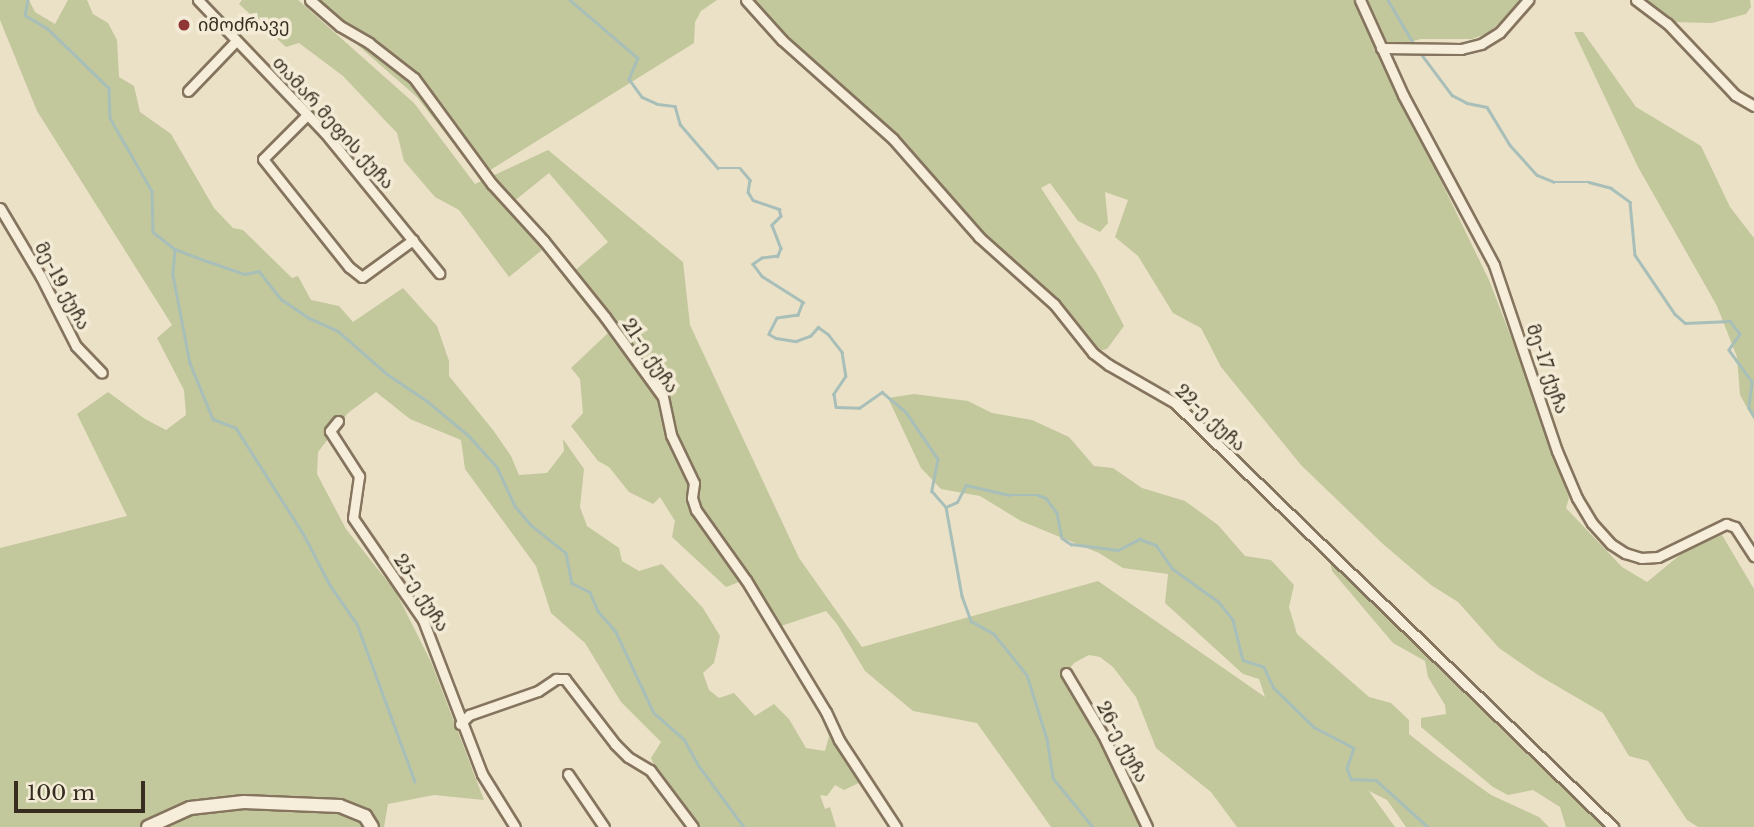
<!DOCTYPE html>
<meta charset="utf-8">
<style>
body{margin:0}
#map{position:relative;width:1754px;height:827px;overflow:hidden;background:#ebe1c7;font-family:"Libre Baskerville","Noto Sans Georgian",serif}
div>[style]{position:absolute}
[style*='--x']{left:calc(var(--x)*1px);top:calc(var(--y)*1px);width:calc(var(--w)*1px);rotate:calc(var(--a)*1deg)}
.green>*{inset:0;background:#c2c89c}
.stream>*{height:2.5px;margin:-1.25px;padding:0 1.25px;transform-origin:1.25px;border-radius:1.25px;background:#a8bfb9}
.roads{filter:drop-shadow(2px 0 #85745e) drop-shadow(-2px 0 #85745e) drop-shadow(0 2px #85745e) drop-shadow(0 -2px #85745e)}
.street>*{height:9px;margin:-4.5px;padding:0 4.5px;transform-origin:4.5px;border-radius:4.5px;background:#f6eeda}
.secondary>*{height:12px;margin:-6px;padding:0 6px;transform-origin:6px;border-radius:6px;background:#f6eeda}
.dots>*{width:19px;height:19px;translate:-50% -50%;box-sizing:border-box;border:4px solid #f3ebd6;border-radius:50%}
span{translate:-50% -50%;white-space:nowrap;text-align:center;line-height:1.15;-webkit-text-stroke:7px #f3ebd6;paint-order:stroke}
.poi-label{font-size:18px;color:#362c20}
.left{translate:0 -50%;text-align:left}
.street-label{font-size:18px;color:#362c20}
.scale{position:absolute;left:14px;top:781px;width:131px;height:32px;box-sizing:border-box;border:4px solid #362c20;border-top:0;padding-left:9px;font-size:21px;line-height:24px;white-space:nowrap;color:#362c20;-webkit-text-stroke:5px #f3ebd6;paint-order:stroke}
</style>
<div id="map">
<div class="green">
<div style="clip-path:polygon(0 0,29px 0,35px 12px,55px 24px,68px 0,87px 0,93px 14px,108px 23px,117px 40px,119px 77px,134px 86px,140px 112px,171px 134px,214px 208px,233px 228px,243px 230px,292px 278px,298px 276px,311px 300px,339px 306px,353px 322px,403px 288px,437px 326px,449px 361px,449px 376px,493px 430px,511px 456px,519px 475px,547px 473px,564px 451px,563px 439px,584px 469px,580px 507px,587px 526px,619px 548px,622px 561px,639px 571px,662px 564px,703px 608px,720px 636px,714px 663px,703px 673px,709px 690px,719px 698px,734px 693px,755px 716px,774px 704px,789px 719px,806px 748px,825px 751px,829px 736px,808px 686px,739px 582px,726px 587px,672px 537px,675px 521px,660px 497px,653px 504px,629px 492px,609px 467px,598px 461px,571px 426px,583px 413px,580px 379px,571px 368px,608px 333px,565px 279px,608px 242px,549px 173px,508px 206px,542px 250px,509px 277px,459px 210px,435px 197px,404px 161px,397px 133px,343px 76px,299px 43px,286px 47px,239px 4px,242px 0,298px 0,414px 103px,475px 184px,548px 150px,683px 262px,690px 325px,799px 558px,862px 647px,1098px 581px,1265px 697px,1259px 679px,1243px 674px,1165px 603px,1168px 574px,1123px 568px,1099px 553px,1021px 521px,980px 496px,941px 489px,921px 468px,888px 398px,914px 394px,968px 401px,992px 413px,1032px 420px,1069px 437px,1094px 466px,1113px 468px,1142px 488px,1185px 501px,1218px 525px,1245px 556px,1271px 560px,1294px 585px,1289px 607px,1297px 634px,1369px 697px,1391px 703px,1409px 720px,1409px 734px,1438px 757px,1491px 795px,1539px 817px,1549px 827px,1406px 827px,1387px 800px,1369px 791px,1395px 827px,1237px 827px,1211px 792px,1156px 748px,1136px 697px,1113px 667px,1100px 657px,1089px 655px,1074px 663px,1064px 676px,1147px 827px,1051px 827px,977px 723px,913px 711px,865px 671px,837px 624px,826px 611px,778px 627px,865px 784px,859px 783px,844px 790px,835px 785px,827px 796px,820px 795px,825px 809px,830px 807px,836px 827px,694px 827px,669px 799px,651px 758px,661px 742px,621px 702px,585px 643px,551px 613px,536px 566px,465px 469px,461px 440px,410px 419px,376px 392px,348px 413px,318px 452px,317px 474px,346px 529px,396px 592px,432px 664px,484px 800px,434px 795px,388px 804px,384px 827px,0 827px,0 548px,127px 516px,77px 414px,108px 392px,145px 419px,166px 430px,186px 415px,184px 390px,157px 338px,172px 325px,37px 111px,0 20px)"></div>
<div style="clip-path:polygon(306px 0,717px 0,701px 11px,695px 22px,694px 43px,479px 177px,417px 97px)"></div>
<div style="clip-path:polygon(754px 0,1358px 0,1389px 74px,1489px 280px,1534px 396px,1569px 498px,1566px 508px,1622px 567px,1647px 582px,1686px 550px,1722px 535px,1754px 589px,1754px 827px,1698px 827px,1687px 820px,1648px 761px,1629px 756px,1603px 713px,1538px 675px,1499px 648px,1458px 602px,1431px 585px,1383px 544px,1301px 465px,1221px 367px,1201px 328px,1173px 313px,1138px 256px,1115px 237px,1128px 200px,1105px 192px,1108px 223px,1100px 232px,1078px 221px,1050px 183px,1041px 188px,1097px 274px,1124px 326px,1107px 349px,1098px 351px,1076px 320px,973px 223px,899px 137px,789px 41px)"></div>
<div style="clip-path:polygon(1368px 0,1526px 0,1488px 33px,1472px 39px,1421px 39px,1389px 47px)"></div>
<div style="clip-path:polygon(1641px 0,1750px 0,1751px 7px,1746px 14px,1712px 23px,1670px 22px)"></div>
<div style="clip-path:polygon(1574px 32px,1583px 32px,1636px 107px,1701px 146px,1730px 207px,1754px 238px,1754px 420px,1740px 395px,1737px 357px,1717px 306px,1638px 167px)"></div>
<div style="clip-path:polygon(1330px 561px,1496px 716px,1608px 827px,1566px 827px,1560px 807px,1533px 790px,1508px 795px,1493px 787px,1421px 727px,1421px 718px,1446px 714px,1445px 705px,1428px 677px,1425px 661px,1393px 643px,1332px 571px)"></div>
</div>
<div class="stream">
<div style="--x:28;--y:0;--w:15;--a:101"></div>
<div style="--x:25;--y:15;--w:26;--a:31"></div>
<div style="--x:47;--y:28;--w:86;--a:44.1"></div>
<div style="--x:109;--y:88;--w:30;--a:88"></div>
<div style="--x:110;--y:118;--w:84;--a:60.1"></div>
<div style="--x:152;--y:191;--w:41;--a:88.6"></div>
<div style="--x:153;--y:232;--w:28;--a:38"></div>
<div style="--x:175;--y:249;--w:34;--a:21"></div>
<div style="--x:207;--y:261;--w:39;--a:19"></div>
<div style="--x:244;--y:274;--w:15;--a:-11"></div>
<div style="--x:259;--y:271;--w:36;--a:52"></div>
<div style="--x:281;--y:299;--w:34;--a:34"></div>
<div style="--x:309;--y:318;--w:32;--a:24"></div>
<div style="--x:338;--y:331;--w:65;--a:41.3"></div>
<div style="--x:387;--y:374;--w:48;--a:34"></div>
<div style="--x:427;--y:401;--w:55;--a:39.8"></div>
<div style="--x:469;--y:436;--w:42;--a:47.9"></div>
<div style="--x:497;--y:467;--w:43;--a:65.2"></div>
<div style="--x:515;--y:506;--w:25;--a:50"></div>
<div style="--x:531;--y:525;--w:45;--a:38.7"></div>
<div style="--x:566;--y:553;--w:31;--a:79"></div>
<div style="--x:572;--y:583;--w:20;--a:27"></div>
<div style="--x:590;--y:592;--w:21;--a:67"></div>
<div style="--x:598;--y:611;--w:28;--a:49"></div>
<div style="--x:616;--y:632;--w:89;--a:64.9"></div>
<div style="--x:654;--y:713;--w:40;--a:41"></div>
<div style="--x:684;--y:739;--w:31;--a:61"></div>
<div style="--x:699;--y:766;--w:76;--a:53.6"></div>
<div style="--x:570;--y:0;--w:89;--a:40.5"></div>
<div style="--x:638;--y:58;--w:23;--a:113"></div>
<div style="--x:629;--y:79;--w:22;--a:54"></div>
<div style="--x:642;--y:97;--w:17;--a:24"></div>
<div style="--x:658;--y:104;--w:17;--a:7"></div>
<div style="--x:675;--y:106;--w:19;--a:74"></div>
<div style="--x:680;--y:124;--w:58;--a:49.2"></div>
<div style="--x:718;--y:168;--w:22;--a:0"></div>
<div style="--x:740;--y:168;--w:16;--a:50"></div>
<div style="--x:750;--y:180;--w:12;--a:99"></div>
<div style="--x:748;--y:192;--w:9;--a:58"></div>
<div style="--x:753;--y:200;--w:28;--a:19"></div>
<div style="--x:779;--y:209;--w:7;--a:74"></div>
<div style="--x:781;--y:216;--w:13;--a:135"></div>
<div style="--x:772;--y:225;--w:25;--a:69"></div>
<div style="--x:781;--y:248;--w:9;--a:111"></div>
<div style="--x:778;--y:256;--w:16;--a:173"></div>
<div style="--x:762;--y:258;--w:11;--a:146"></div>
<div style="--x:753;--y:264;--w:15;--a:53"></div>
<div style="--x:762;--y:276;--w:49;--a:32.4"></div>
<div style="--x:803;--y:302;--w:14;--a:111"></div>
<div style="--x:798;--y:315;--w:21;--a:172"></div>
<div style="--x:777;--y:318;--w:18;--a:117"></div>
<div style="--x:769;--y:334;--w:8;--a:30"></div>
<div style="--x:776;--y:338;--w:20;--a:9"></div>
<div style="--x:796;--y:341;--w:15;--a:-20"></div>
<div style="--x:810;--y:336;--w:12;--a:-48"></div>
<div style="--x:818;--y:327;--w:12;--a:35"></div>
<div style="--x:828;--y:334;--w:23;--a:52"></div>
<div style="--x:842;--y:352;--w:24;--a:81"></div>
<div style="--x:846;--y:376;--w:22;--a:124"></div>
<div style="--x:834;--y:394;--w:13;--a:81"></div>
<div style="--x:836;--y:407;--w:23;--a:2"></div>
<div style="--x:859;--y:408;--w:28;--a:-35"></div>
<div style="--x:882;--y:392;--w:31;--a:40"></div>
<div style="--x:906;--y:412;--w:57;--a:55.8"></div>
<div style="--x:938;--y:459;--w:33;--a:101"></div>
<div style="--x:932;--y:491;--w:21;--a:49"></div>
<div style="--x:946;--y:507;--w:12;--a:-24"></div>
<div style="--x:957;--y:502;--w:19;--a:-62"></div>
<div style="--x:966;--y:485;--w:44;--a:13.1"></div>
<div style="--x:1009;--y:495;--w:29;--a:0"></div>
<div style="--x:1038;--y:495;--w:9;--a:21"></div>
<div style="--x:1046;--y:498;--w:19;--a:54"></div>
<div style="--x:1057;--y:513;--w:25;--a:79"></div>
<div style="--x:1062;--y:538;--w:11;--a:34"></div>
<div style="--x:1071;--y:544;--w:47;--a:7.3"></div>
<div style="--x:1118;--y:550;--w:25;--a:-27"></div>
<div style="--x:1140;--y:539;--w:17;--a:21"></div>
<div style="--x:1156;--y:545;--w:29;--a:55"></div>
<div style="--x:1173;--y:569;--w:57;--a:35.7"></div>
<div style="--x:1219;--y:602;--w:23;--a:52"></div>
<div style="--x:1233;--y:620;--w:41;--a:76"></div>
<div style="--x:1243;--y:660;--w:22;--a:18"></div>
<div style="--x:1264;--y:667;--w:23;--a:65"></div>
<div style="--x:1274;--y:688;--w:56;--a:44.3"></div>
<div style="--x:1314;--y:727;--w:45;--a:27.7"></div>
<div style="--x:1354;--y:748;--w:21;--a:109"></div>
<div style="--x:1347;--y:768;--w:12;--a:70"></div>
<div style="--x:1351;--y:779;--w:25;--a:2"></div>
<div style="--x:1376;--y:780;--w:70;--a:42.1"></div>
<div style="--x:1388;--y:0;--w:51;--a:59.4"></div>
<div style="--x:1422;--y:55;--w:50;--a:53.1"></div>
<div style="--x:1452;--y:95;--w:17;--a:28"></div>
<div style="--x:1467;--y:103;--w:20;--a:11"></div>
<div style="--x:1487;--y:107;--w:44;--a:58.8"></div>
<div style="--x:1510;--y:145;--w:40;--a:48"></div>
<div style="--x:1537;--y:175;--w:18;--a:22"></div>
<div style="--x:1554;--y:182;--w:35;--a:0"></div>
<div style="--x:1589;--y:182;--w:23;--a:15"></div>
<div style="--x:1611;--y:188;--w:24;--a:36"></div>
<div style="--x:1630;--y:202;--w:53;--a:84.6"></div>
<div style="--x:1635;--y:255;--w:71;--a:55.9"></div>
<div style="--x:1675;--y:314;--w:13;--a:42"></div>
<div style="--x:1685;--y:323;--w:45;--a:-2.5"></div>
<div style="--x:1730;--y:321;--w:16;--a:52"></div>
<div style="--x:1740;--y:334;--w:19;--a:125"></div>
<div style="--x:1729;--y:350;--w:39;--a:54"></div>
<div style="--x:1752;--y:382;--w:26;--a:97"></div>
<div style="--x:1749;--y:408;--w:9;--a:58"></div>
<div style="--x:175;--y:250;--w:25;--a:95"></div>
<div style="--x:173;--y:275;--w:90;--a:79.1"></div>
<div style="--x:190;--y:363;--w:61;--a:67.7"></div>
<div style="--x:213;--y:419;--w:25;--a:21"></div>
<div style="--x:236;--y:428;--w:125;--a:57.5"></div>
<div style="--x:303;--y:533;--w:59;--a:62.6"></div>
<div style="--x:330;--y:585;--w:47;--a:55.3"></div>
<div style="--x:357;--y:624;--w:168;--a:69.8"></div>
<div style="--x:946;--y:507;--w:90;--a:79.8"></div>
<div style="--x:962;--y:596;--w:27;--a:70"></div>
<div style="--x:971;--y:621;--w:26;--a:29"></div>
<div style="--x:994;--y:634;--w:53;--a:51.2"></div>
<div style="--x:1027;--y:675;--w:67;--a:72.6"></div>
<div style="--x:1047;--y:739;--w:39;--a:81"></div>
<div style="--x:1053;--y:778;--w:63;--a:50.8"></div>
</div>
<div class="roads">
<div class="street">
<div style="--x:198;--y:0;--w:184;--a:46.3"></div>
<div style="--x:325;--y:133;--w:181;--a:50.8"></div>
<div style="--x:310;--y:0;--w:40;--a:41"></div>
<div style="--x:340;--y:26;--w:34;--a:30"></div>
<div style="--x:369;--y:43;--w:57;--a:37.9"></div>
<div style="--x:414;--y:78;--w:132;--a:53.7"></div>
<div style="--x:492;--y:184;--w:77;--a:47.6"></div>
<div style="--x:544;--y:241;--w:97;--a:51.2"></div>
<div style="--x:605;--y:317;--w:99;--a:54.1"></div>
<div style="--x:663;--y:397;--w:39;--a:78"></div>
<div style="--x:671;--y:435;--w:53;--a:64.4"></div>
<div style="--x:694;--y:483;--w:15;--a:98"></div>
<div style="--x:692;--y:498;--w:13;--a:72"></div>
<div style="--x:696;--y:510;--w:86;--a:54.5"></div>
<div style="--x:746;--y:580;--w:154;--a:58.8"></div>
<div style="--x:826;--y:712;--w:31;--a:65"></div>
<div style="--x:839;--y:740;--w:104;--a:56.8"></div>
<div style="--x:746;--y:0;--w:54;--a:48"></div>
<div style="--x:782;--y:40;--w:149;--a:41.7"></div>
<div style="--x:893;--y:139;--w:130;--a:48.7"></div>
<div style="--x:979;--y:237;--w:101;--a:41.8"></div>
<div style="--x:1054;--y:304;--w:63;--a:51.5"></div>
<div style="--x:1093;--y:353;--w:20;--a:37"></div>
<div style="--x:1109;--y:365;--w:76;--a:29.9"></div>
<div style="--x:1175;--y:403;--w:610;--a:44.07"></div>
<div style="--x:1360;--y:0;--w:104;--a:65.6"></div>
<div style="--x:1403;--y:95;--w:193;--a:61.8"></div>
<div style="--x:1494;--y:265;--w:196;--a:71.3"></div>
<div style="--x:1557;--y:451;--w:51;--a:66.9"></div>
<div style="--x:1577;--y:498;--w:29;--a:59"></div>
<div style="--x:1592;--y:523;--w:28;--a:48"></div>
<div style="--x:1611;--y:544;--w:17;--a:33"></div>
<div style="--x:1625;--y:553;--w:17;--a:17"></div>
<div style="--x:1641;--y:558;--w:17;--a:-3"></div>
<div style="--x:1658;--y:557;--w:76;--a:-25.9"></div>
<div style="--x:1726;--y:524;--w:9;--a:18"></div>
<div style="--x:1735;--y:527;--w:35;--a:57"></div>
<div style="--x:1636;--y:0;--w:39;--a:37"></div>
<div style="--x:1667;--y:23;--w:99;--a:46.6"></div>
<div style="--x:1735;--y:95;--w:22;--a:30"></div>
<div style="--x:1381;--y:48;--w:80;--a:0.7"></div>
<div style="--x:1461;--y:49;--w:21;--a:-14"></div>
<div style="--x:1481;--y:44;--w:22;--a:-32"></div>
<div style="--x:1500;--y:32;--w:43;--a:-48.8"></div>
<div style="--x:188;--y:91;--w:69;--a:-46.2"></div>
<div style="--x:307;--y:115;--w:62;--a:135"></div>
<div style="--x:263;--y:159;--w:138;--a:51.5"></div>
<div style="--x:349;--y:267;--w:16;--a:38"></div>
<div style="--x:362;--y:277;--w:63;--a:-36"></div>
<div style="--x:0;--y:208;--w:80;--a:59.3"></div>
<div style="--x:41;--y:277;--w:77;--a:63.1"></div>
<div style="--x:76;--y:346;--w:37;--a:46"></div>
<div style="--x:338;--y:421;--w:13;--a:129"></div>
<div style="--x:330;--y:431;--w:54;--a:57.2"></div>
<div style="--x:359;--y:476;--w:42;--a:98.1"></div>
<div style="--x:353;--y:518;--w:124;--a:55.5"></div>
<div style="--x:423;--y:620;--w:165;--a:69"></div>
<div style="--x:482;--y:774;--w:62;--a:58.1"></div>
<div style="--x:1066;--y:673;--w:72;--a:59.2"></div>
<div style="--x:1103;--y:735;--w:102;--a:64.4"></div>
<div style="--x:460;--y:724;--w:13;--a:-45"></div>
<div style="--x:469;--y:715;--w:73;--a:-19.2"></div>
<div style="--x:538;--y:691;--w:22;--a:-34"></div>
<div style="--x:556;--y:679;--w:9;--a:0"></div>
<div style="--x:565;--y:679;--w:82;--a:52.4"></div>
<div style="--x:615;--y:744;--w:18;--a:45"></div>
<div style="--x:628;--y:757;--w:26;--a:31"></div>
<div style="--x:650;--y:770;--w:71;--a:53"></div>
<div style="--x:568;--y:774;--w:64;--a:55.8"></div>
</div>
<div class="secondary">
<div style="--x:148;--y:827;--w:46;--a:-24.3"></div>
<div style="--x:190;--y:808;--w:54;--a:-6.3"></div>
<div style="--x:244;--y:802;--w:96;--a:2.4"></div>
<div style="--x:340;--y:806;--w:27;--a:22"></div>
<div style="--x:365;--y:816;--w:13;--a:58"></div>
</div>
</div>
<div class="dots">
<div style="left:184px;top:25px;background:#8f3533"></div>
</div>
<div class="poi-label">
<span class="left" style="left:198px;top:25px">იმოძრავე</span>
</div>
<div class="street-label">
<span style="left:333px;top:123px;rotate:48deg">თამარ მეფის ქუჩა</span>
<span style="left:62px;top:286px;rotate:62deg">მე-19 ქუჩა</span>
<span style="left:650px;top:356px;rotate:56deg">21-ე ქუჩა</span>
<span style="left:1547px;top:369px;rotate:71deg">მე-17 ქუჩა</span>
<span style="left:1210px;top:418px;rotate:43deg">22-ე ქუჩა</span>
<span style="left:421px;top:593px;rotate:58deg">25-ე ქუჩა</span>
<span style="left:1122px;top:742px;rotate:62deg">26-ე ქუჩა</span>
</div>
<div class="scale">100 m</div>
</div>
